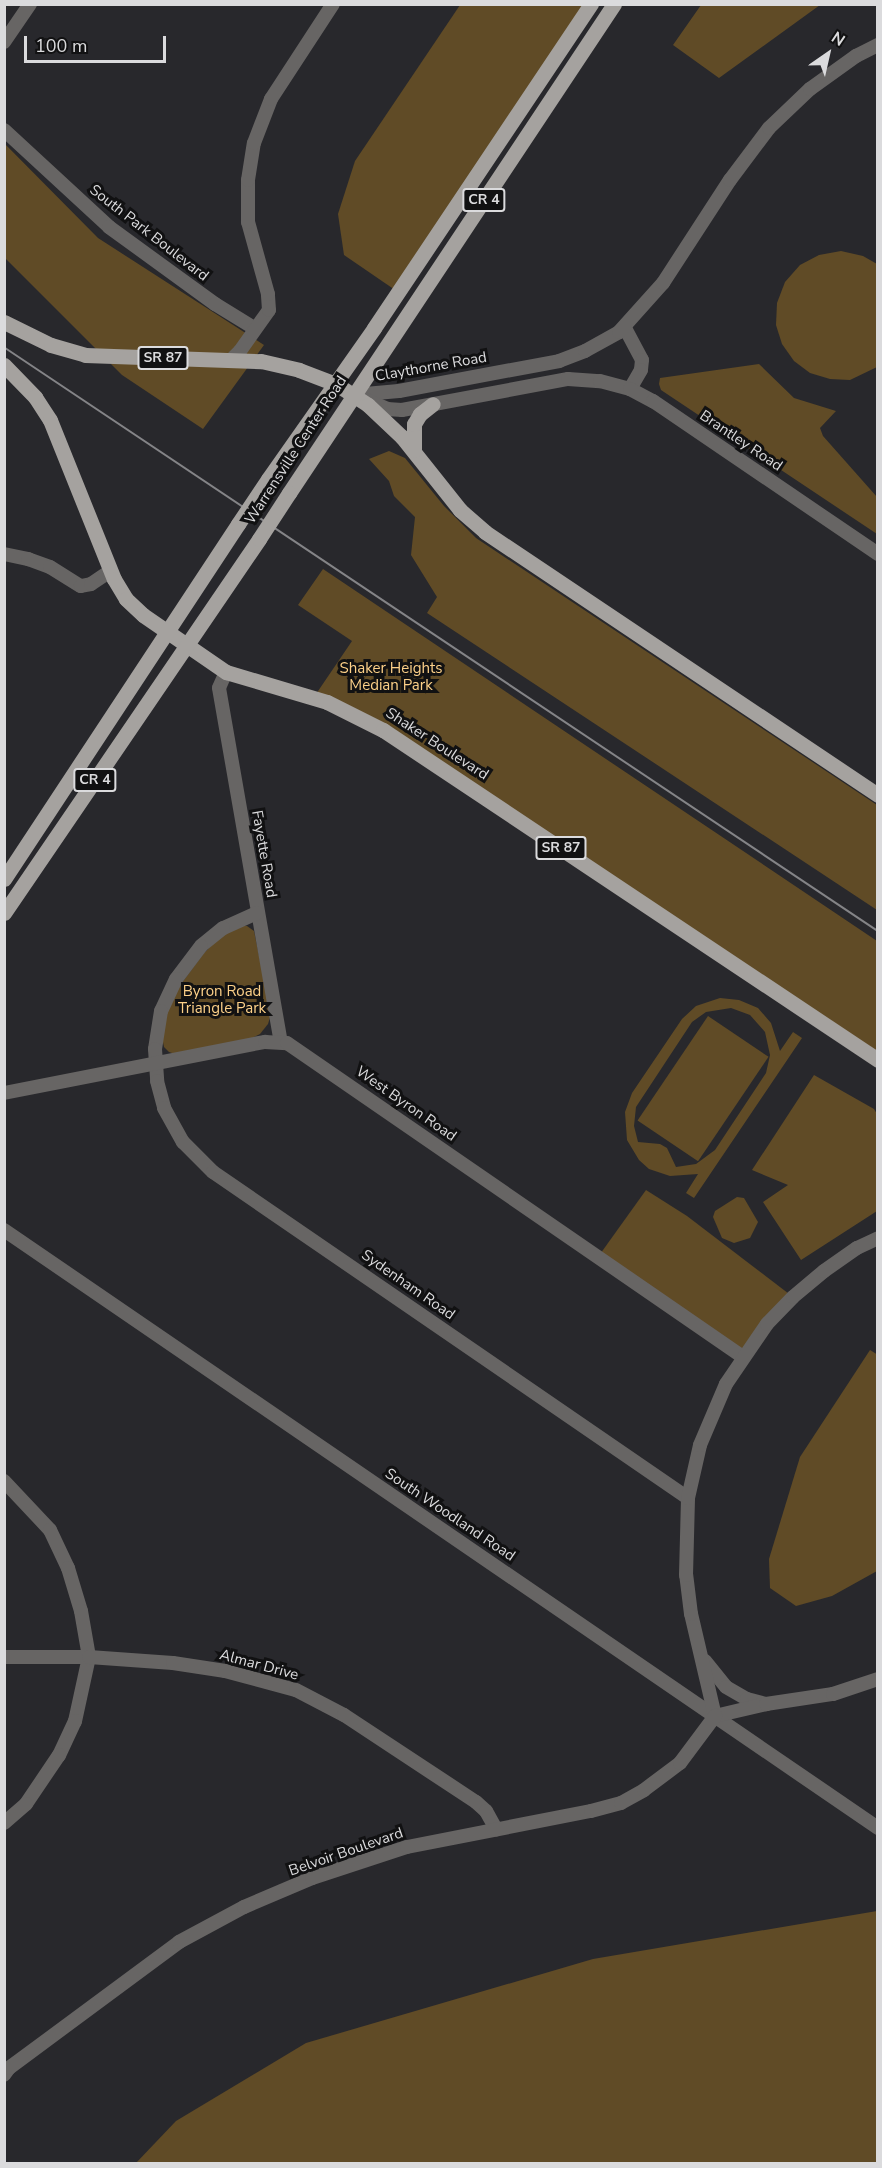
<!DOCTYPE html>
<style>
body{margin:0}
#map{position:relative;width:882px;height:2168px;overflow:hidden;background:#28282c;font-family:"Nunito Sans",sans-serif}
div>[style]{position:absolute}
[style*='--x']{left:calc(var(--x)*1px);top:calc(var(--y)*1px);width:calc(var(--w)*1px);rotate:calc(var(--a)*1deg)}
.green>*{inset:0;background:#604b26;transform-origin:0 0}
.minor>*{height:14px;margin:-7px;padding:0 7px;transform-origin:7px;border-radius:7px;background:#676564}
.major>*{height:15px;margin:-7.5px;padding:0 7.5px;transform-origin:7.5px;border-radius:7.5px;background:#a5a29f}
.tram>*{height:1.5px;margin:-0.75px;padding:0 0.75px;transform-origin:0.75px;border-radius:0.75px;background:#848487}
.major-bridge>*{height:15px;margin:-7.5px;padding:0 7.5px;transform-origin:7.5px;border-radius:7.5px;background:#a5a29f}
span{translate:-50% -50%;white-space:nowrap;text-align:center;line-height:1.15;-webkit-text-stroke:6px #111112;paint-order:stroke}
.shield-label span{padding:2px 4px;background:#111112;border:2px solid;border-radius:4px;-webkit-text-stroke-width:0}
.shield-label{font-size:14px;color:#dbdbdd;font-weight:700}
.street-label{font-size:15px;color:#dbdbdd}
.park-label{font-size:15px;color:#fdd189}
.frame{position:absolute;inset:0;border:6px solid #dbdbdd;pointer-events:none}
.north{position:absolute;left:798px;top:24px;width:60px;height:60px;-webkit-text-stroke:4px #111112;paint-order:stroke;rotate:34deg;font-size:16px;font-weight:700;line-height:24px;text-align:center;color:#dbdbdd}
.north::after{content:'';display:block;margin:auto;width:21px;height:27px;background:#dbdbdd;clip-path:polygon(50% 0,100% 100%,50% 72%,0 100%)}
.scale{position:absolute;left:24px;top:36px;width:142px;height:27px;box-sizing:border-box;border:3px solid #dbdbdd;border-top:0;padding-left:8px;font-size:18px;line-height:21px;white-space:nowrap;color:#dbdbdd;-webkit-text-stroke:4px #111112;paint-order:stroke}
</style>
<div id="map">
<div class="green">
<div style="clip-path:polygon(460px 5px,591px 5px,398px 292px,344px 255px,338px 214px,355px 161px)"></div>
<div style="clip-path:polygon(701px 5px,701px 4px,820px 5px,719px 78px,673px 45px)"></div>
<div style="clip-path:polygon(4px 143px,98px 238px,264px 345px,203px 429px,122px 375px,5px 258px)"></div>
<div style="clip-path:polygon(841px 251px,863px 256px,877px 264px,877px 367px,850px 380px,830px 379px,810px 373px,794px 361px,782px 344px,776px 325px,777px 303px,785px 282px,800px 265px,819px 255px)"></div>
<div style="clip-path:polygon(759px 364px,794px 398px,836px 411px,820px 428px,823px 436px,877px 497px,877px 534px,661px 390px,659px 384px,660px 378px)"></div>
<div style="clip-path:polygon(389px 451px,405px 458px,444px 506px,476px 538px,877px 805px,877px 910px,427px 613px,437px 597px,411px 555px,415px 517px,394px 496px,389px 481px,369px 459px)"></div>
<div style="clip-path:polygon(323px 569px,877px 941px,877px 1060px,407px 745px,314px 697px,352px 641px,298px 605px)"></div>
<div style="clip-path:polygon(239px 926px,247px 926px,254px 931px,271px 1014px,268px 1024px,260px 1034px,248px 1040px,175px 1054px,169px 1052px,164px 1047px,162px 1037px,168px 1009px,175px 992px,204px 953px,220px 937px)"></div>
<div style="clip-path:polygon(evenodd,720px 998px,739px 1000px,758px 1008px,771px 1023px,780px 1051px,793px 1032px,802px 1038px,694px 1198px,686px 1193px,698px 1174px,670px 1176px,649px 1169px,639px 1160px,627px 1140px,625px 1112px,632px 1093px,682px 1019px,696px 1006px,720px 998px,731px 1008px,750px 1015px,765px 1032px,770px 1055px,766px 1073px,715px 1150px,696px 1164px,676px 1167px,667px 1148px,660px 1144px,638px 1142px,634px 1126px,636px 1107px,692px 1022px,706px 1012px,731px 1008px)"></div>
<div style="left:708px;top:1016px;width:73px;height:126px;rotate:34deg"></div>
<div style="clip-path:polygon(814px 1075px,874px 1109px,877px 1114px,877px 1211px,801px 1260px,763px 1202px,788px 1185px,752px 1170px)"></div>
<div style="clip-path:polygon(646px 1190px,687px 1216px,793px 1297px,743px 1357px,598px 1257px)"></div>
<div style="clip-path:polygon(737px 1197px,744px 1198px,758px 1222px,750px 1238px,734px 1243px,722px 1238px,713px 1217px,715px 1211px)"></div>
<div style="clip-path:polygon(870px 1350px,878px 1355px,877px 1571px,832px 1596px,796px 1606px,770px 1588px,769px 1559px,800px 1457px)"></div>
<div style="clip-path:polygon(877px 1911px,877px 2163px,136px 2163px,176px 2121px,306px 2043px,593px 1959px)"></div>
</div>
<div class="minor">
<div style="--x:4;--y:42;--w:46;--a:-55.6"></div>
<div style="--x:4;--y:130;--w:143;--a:42.7"></div>
<div style="--x:109;--y:227;--w:131;--a:36"></div>
<div style="--x:215;--y:304;--w:46;--a:31.6"></div>
<div style="--x:625;--y:328;--w:36;--a:62"></div>
<div style="--x:642;--y:360;--w:10;--a:96"></div>
<div style="--x:641;--y:370;--w:22;--a:120"></div>
<div style="--x:232;--y:359;--w:11;--a:-45"></div>
<div style="--x:240;--y:351;--w:50;--a:-54.7"></div>
<div style="--x:269;--y:310;--w:16;--a:-94"></div>
<div style="--x:268;--y:294;--w:75;--a:-105.5"></div>
<div style="--x:248;--y:222;--w:42;--a:-90"></div>
<div style="--x:248;--y:180;--w:37;--a:-81"></div>
<div style="--x:254;--y:143;--w:47;--a:-68.9"></div>
<div style="--x:271;--y:99;--w:113;--a:-56.9"></div>
<div style="--x:354;--y:395;--w:45;--a:-5.1"></div>
<div style="--x:399;--y:391;--w:163;--a:-10.6"></div>
<div style="--x:559;--y:361;--w:28;--a:-21"></div>
<div style="--x:585;--y:351;--w:39;--a:-29"></div>
<div style="--x:619;--y:332;--w:66;--a:-48.1"></div>
<div style="--x:663;--y:283;--w:123;--a:-57"></div>
<div style="--x:730;--y:180;--w:65;--a:-53.1"></div>
<div style="--x:769;--y:128;--w:57;--a:-43.6"></div>
<div style="--x:810;--y:89;--w:57;--a:-35.7"></div>
<div style="--x:856;--y:56;--w:25;--a:-27"></div>
<div style="--x:364;--y:399;--w:25;--a:23"></div>
<div style="--x:387;--y:409;--w:15;--a:4"></div>
<div style="--x:402;--y:410;--w:169;--a:-10.6"></div>
<div style="--x:568;--y:379;--w:32;--a:4"></div>
<div style="--x:600;--y:381;--w:31;--a:15"></div>
<div style="--x:630;--y:389;--w:26;--a:28"></div>
<div style="--x:653;--y:401;--w:272;--a:34.2"></div>
<div style="--x:4;--y:554;--w:25;--a:12"></div>
<div style="--x:28;--y:559;--w:23;--a:20"></div>
<div style="--x:50;--y:567;--w:36;--a:32"></div>
<div style="--x:81;--y:586;--w:10;--a:-11"></div>
<div style="--x:91;--y:584;--w:23;--a:-34"></div>
<div style="--x:226;--y:672;--w:17;--a:114"></div>
<div style="--x:219;--y:688;--w:359;--a:80.1"></div>
<div style="--x:257;--y:913;--w:37;--a:156"></div>
<div style="--x:223;--y:928;--w:28;--a:141"></div>
<div style="--x:201;--y:946;--w:41;--a:127.1"></div>
<div style="--x:176;--y:979;--w:35;--a:115"></div>
<div style="--x:161;--y:1011;--w:38;--a:99"></div>
<div style="--x:155;--y:1049;--w:32;--a:86"></div>
<div style="--x:157;--y:1081;--w:28;--a:75"></div>
<div style="--x:164;--y:1108;--w:39;--a:61"></div>
<div style="--x:183;--y:1142;--w:42;--a:45"></div>
<div style="--x:213;--y:1172;--w:576;--a:34.46"></div>
<div style="--x:4;--y:1093;--w:266;--a:-11.1"></div>
<div style="--x:265;--y:1042;--w:22;--a:3"></div>
<div style="--x:287;--y:1043;--w:554;--a:34.55"></div>
<div style="--x:4;--y:1230;--w:1059;--a:34.38"></div>
<div style="--x:4;--y:1481;--w:67;--a:46.8"></div>
<div style="--x:50;--y:1530;--w:42;--a:64.7"></div>
<div style="--x:68;--y:1568;--w:45;--a:73.2"></div>
<div style="--x:81;--y:1611;--w:47;--a:80.1"></div>
<div style="--x:89;--y:1657;--w:66;--a:102.3"></div>
<div style="--x:75;--y:1721;--w:38;--a:115"></div>
<div style="--x:59;--y:1755;--w:59;--a:124"></div>
<div style="--x:26;--y:1804;--w:29;--a:139"></div>
<div style="--x:4;--y:1657;--w:85;--a:0"></div>
<div style="--x:89;--y:1657;--w:84;--a:4.1"></div>
<div style="--x:173;--y:1663;--w:53;--a:8.7"></div>
<div style="--x:225;--y:1671;--w:73;--a:15"></div>
<div style="--x:296;--y:1690;--w:54;--a:27.5"></div>
<div style="--x:344;--y:1715;--w:158;--a:33.4"></div>
<div style="--x:476;--y:1802;--w:13;--a:42"></div>
<div style="--x:486;--y:1811;--w:21;--a:61"></div>
<div style="--x:705;--y:1661;--w:33;--a:51"></div>
<div style="--x:726;--y:1687;--w:24;--a:30"></div>
<div style="--x:747;--y:1699;--w:20;--a:15"></div>
<div style="--x:715;--y:1716;--w:105;--a:-103.2"></div>
<div style="--x:691;--y:1614;--w:39;--a:-97"></div>
<div style="--x:686;--y:1575;--w:77;--a:-88.5"></div>
<div style="--x:688;--y:1498;--w:54;--a:-77.2"></div>
<div style="--x:700;--y:1445;--w:66;--a:-66.9"></div>
<div style="--x:726;--y:1384;--w:73;--a:-55.7"></div>
<div style="--x:767;--y:1324;--w:37;--a:-46"></div>
<div style="--x:793;--y:1297;--w:40;--a:-40"></div>
<div style="--x:824;--y:1271;--w:40;--a:-34.9"></div>
<div style="--x:857;--y:1248;--w:23;--a:-25"></div>
<div style="--x:715;--y:1716;--w:52;--a:-13.2"></div>
<div style="--x:766;--y:1704;--w:68;--a:-8.5"></div>
<div style="--x:833;--y:1694;--w:47;--a:-18.4"></div>
<div style="--x:4;--y:2075;--w:9;--a:-54"></div>
<div style="--x:9;--y:2068;--w:212;--a:-36.5"></div>
<div style="--x:179;--y:1942;--w:74;--a:-28.3"></div>
<div style="--x:244;--y:1907;--w:74;--a:-23.1"></div>
<div style="--x:312;--y:1878;--w:100;--a:-18.1"></div>
<div style="--x:407;--y:1847;--w:187;--a:-11.1"></div>
<div style="--x:591;--y:1811;--w:31;--a:-15"></div>
<div style="--x:621;--y:1803;--w:26;--a:-29"></div>
<div style="--x:644;--y:1790;--w:45;--a:-36.9"></div>
<div style="--x:680;--y:1763;--w:59;--a:-53.3"></div>
</div>
<div class="major">
<div style="--x:4;--y:322;--w:52;--a:26.1"></div>
<div style="--x:51;--y:345;--w:35;--a:16"></div>
<div style="--x:85;--y:355;--w:176;--a:2"></div>
<div style="--x:261;--y:361;--w:39;--a:13"></div>
<div style="--x:299;--y:370;--w:40;--a:21"></div>
<div style="--x:336;--y:384;--w:38;--a:33"></div>
<div style="--x:368;--y:405;--w:47;--a:43.3"></div>
<div style="--x:402;--y:437;--w:93;--a:51.5"></div>
<div style="--x:460;--y:510;--w:33;--a:41"></div>
<div style="--x:485;--y:532;--w:473;--a:33.8"></div>
<div style="--x:4;--y:365;--w:45;--a:45.9"></div>
<div style="--x:35;--y:397;--w:27;--a:57"></div>
<div style="--x:50;--y:420;--w:171;--a:68.1"></div>
<div style="--x:114;--y:579;--w:23;--a:59"></div>
<div style="--x:126;--y:599;--w:23;--a:43"></div>
<div style="--x:143;--y:615;--w:101;--a:34.5"></div>
<div style="--x:226;--y:672;--w:105;--a:16.5"></div>
<div style="--x:327;--y:702;--w:63;--a:26.6"></div>
<div style="--x:383;--y:730;--w:595;--a:33.69"></div>
<div style="--x:414;--y:450;--w:26;--a:-90"></div>
<div style="--x:414;--y:424;--w:12;--a:-59"></div>
<div style="--x:420;--y:414;--w:16;--a:-38"></div>
<div style="--x:268;--y:479;--w:184;--a:-54.9"></div>
<div style="--x:374;--y:328;--w:390;--a:-56.2"></div>
<div style="--x:289;--y:493;--w:587;--a:-56.39"></div>
<div style="--x:4;--y:879;--w:425;--a:-56.6"></div>
<div style="--x:4;--y:913;--w:453;--a:-55.7"></div>
</div>
<div class="tram">
<div style="--x:4;--y:347;--w:1051;--a:33.75"></div>
</div>
<div class="major-bridge">
<div style="--x:238;--y:524;--w:54;--a:-56.3"></div>
<div style="--x:259;--y:539;--w:55;--a:-56.9"></div>
</div>
<div class="shield-label">
<span style="left:484px;top:200px">CR 4</span>
<span style="left:163px;top:358px">SR 87</span>
<span style="left:95px;top:780px">CR 4</span>
<span style="left:561px;top:848px">SR 87</span>
</div>
<div class="street-label">
<span style="left:149px;top:233px;rotate:38deg">South Park Boulevard</span>
<span style="left:431px;top:367px;rotate:-10deg">Claythorne Road</span>
<span style="left:741px;top:441px;rotate:34deg">Brantley Road</span>
<span style="left:296px;top:450px;rotate:-57deg">Warrensville Center Road</span>
<span style="left:437px;top:744px;rotate:33deg">Shaker Boulevard</span>
<span style="left:264px;top:854px;rotate:80deg">Fayette Road</span>
<span style="left:406px;top:1104px;rotate:35deg">West Byron Road</span>
<span style="left:408px;top:1285px;rotate:35deg">Sydenham Road</span>
<span style="left:450px;top:1515px;rotate:34deg">South Woodland Road</span>
<span style="left:259px;top:1665px;rotate:15deg">Almar Drive</span>
<span style="left:346px;top:1852px;rotate:-19deg">Belvoir Boulevard</span>
</div>
<div class="park-label">
<span style="left:391px;top:677px">Shaker Heights<br>Median Park</span>
<span style="left:222px;top:1000px">Byron Road<br>Triangle Park</span>
</div>
<div class="frame"></div>
<div class="north">N</div>
<div class="scale">100 m</div>
</div>
